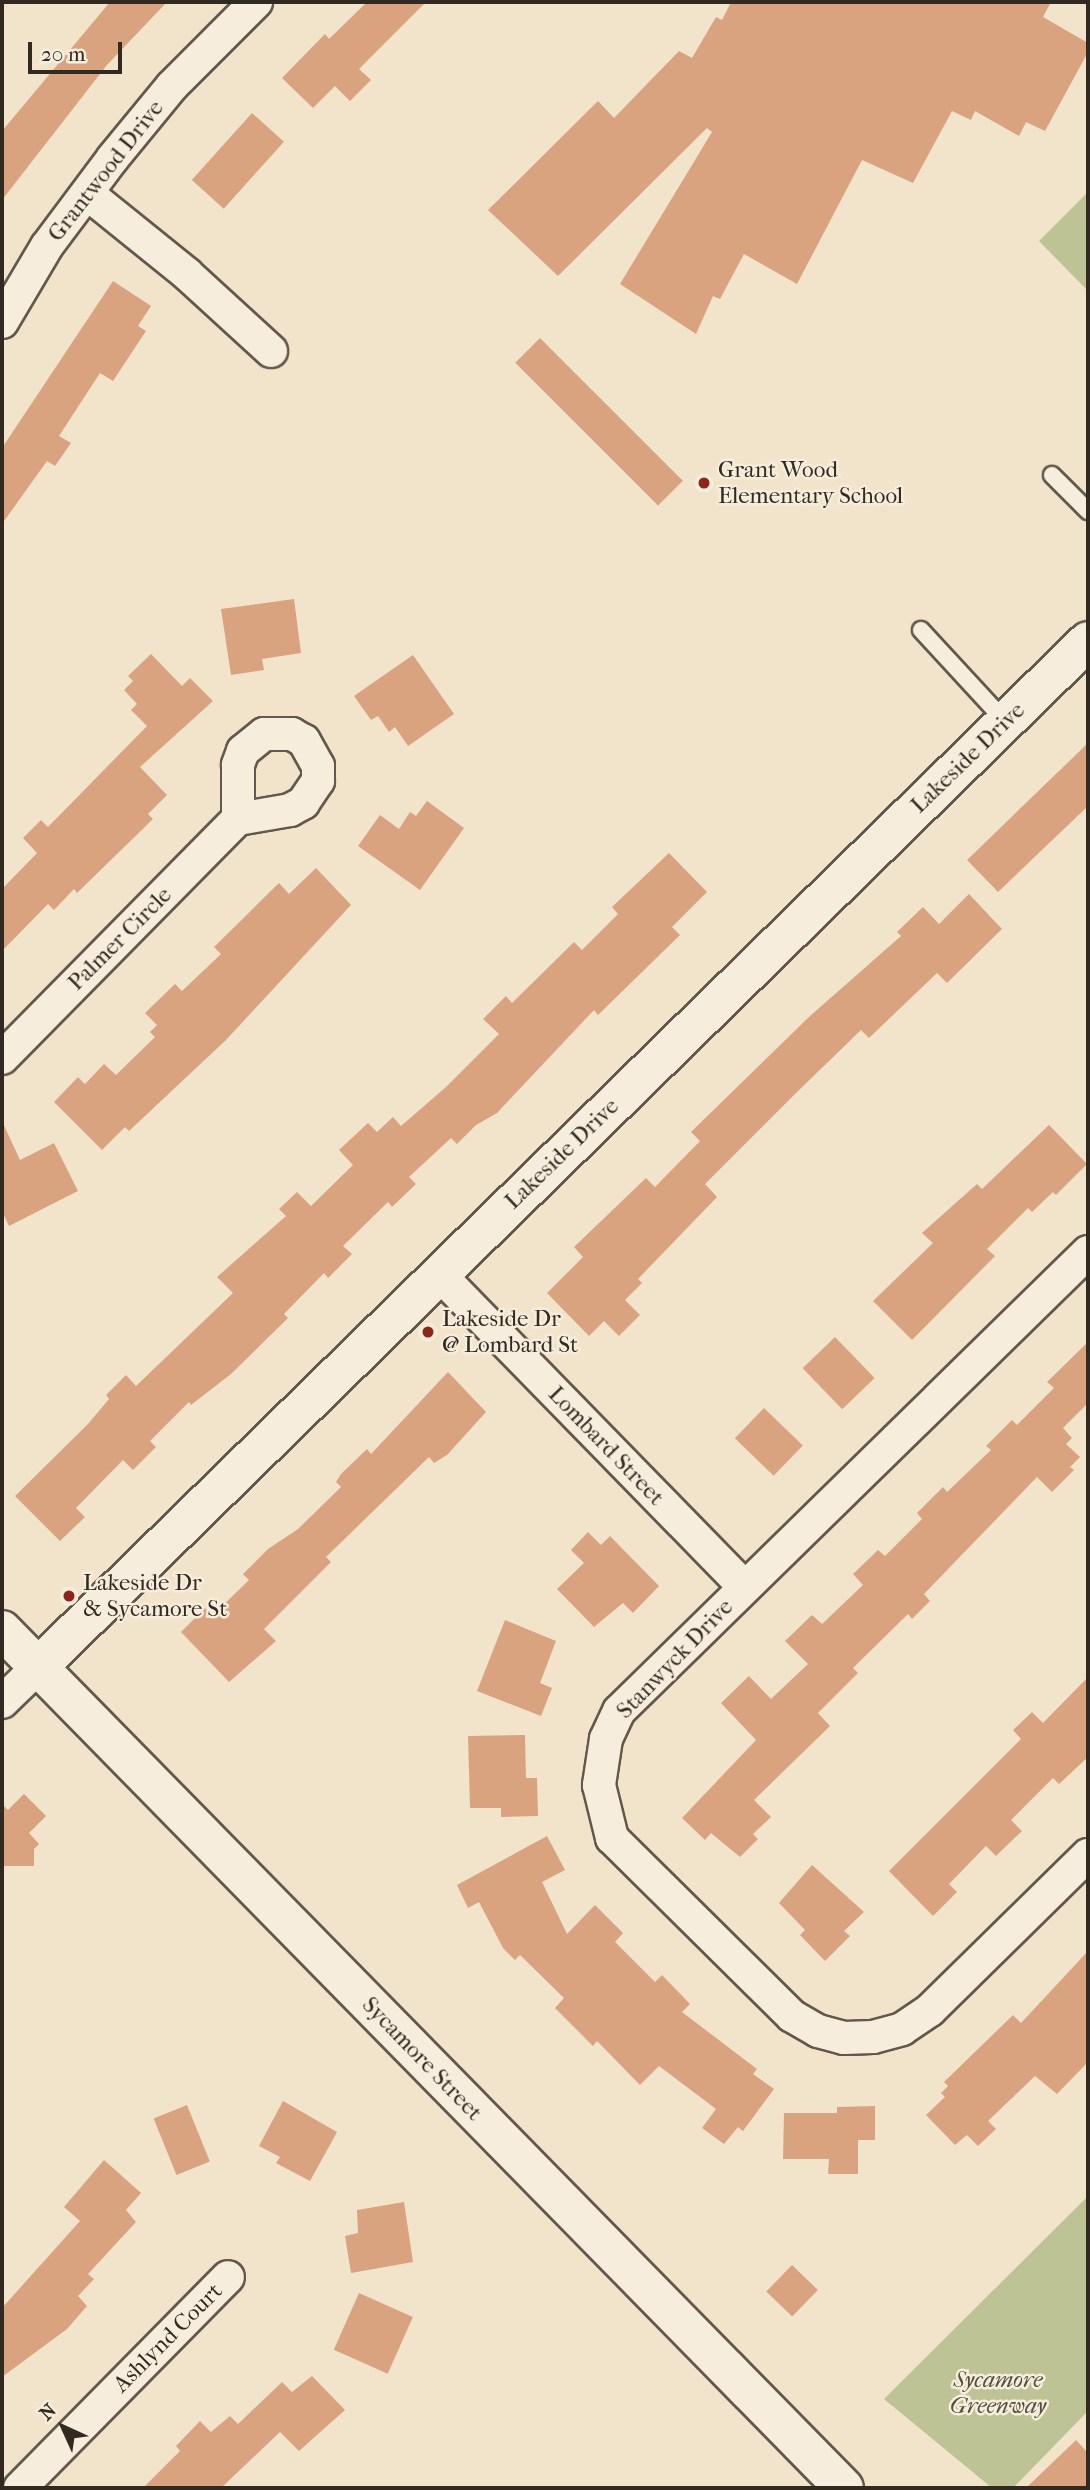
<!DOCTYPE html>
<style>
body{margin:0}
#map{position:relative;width:1090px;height:2490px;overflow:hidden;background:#f2e4cb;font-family:"IM FELL French Canon",serif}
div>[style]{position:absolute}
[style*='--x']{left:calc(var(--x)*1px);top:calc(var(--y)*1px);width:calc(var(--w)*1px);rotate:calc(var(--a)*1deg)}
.green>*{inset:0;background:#bec395}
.building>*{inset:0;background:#d9a380;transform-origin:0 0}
.roads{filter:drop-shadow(2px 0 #62584b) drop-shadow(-2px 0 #62584b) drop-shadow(0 2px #62584b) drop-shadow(0 -2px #62584b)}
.lane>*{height:16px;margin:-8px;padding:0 8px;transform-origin:8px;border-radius:8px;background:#f7eddd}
.street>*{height:32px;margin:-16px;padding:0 16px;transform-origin:16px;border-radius:16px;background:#f7eddd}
.secondary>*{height:38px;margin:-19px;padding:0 19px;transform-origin:19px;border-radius:19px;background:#f7eddd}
.dots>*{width:19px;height:19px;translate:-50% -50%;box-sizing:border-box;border:4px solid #f7eddd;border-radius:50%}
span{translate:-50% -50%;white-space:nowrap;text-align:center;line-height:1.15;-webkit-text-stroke:5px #f7eddd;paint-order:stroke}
.street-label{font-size:23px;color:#322a20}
.poi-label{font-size:23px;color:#322a20}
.left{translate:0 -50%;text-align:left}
.park-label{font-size:23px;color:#55503d;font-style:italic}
.frame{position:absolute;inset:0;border:4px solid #322a20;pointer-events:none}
.north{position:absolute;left:28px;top:2392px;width:70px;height:70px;-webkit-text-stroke:5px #f7eddd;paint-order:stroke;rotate:315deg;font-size:19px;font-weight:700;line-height:28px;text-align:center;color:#322a20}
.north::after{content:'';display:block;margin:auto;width:24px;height:32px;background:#322a20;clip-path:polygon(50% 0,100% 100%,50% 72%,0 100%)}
.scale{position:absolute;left:28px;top:42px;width:94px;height:32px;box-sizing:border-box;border:4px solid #322a20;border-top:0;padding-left:9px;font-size:21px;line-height:24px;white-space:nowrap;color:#322a20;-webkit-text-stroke:5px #f7eddd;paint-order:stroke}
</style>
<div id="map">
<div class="green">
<div style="clip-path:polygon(1088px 192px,1088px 291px,1039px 241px)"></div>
<div style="clip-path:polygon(1088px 2196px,1088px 2411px,1013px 2488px,992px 2488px,884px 2399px)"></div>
</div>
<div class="building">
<div style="clip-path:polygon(110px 2px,167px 2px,107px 65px,2px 200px,2px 131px)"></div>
<div style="clip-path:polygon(367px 2px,426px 2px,359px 69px,371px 80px,350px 101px,335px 86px,313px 108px,282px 78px,325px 34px,329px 39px)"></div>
<div style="clip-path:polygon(731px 2px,1051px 2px,1043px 17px,1088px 43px,1088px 52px,1045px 131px,1026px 122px,1019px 136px,975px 111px,971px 120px,952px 111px,913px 183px,862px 160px,797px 284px,744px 254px,720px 299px,713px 296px,696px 334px,620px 284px,712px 132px,707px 128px,558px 276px,488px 210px,598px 101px,614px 118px,679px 51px,692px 58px,716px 17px,722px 20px)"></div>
<div style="left:252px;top:113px;width:43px;height:90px;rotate:42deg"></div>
<div style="clip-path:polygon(113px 281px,151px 306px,138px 326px,146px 331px,113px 381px,100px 373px,59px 436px,71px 443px,55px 466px,47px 461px,2px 524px,2px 448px)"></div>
<div style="left:540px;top:338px;width:202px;height:35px;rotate:45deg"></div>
<div style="clip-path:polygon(294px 599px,301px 653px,262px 659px,264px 670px,231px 675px,221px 609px)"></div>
<div style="clip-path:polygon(151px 654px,182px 686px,190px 678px,213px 701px,140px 767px,167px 795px,148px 814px,153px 819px,77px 893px,74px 889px,54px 910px,48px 904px,2px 951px,2px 889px,37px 853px,23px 838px,41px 820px,48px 827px,147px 726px,131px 710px,137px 704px,124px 690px,133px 681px,128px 676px)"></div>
<div style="clip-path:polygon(413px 655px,454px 714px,408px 746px,395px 727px,389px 732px,378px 716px,371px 720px,354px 696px)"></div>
<div style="clip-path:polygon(1088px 743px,1088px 806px,998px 892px,967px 860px)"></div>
<div style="clip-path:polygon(427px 801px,464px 828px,420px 890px,358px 846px,380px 815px,399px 829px,410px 812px,416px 816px)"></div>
<div style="clip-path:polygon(669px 853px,707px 892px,672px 927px,680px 935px,598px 1015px,594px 1010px,497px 1113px,476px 1125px,457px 1144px,451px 1138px,409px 1177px,416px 1184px,392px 1207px,388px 1202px,343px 1246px,352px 1254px,328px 1278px,324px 1273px,284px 1314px,288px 1318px,231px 1374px,191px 1405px,189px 1402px,150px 1441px,156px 1447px,133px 1470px,123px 1460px,76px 1508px,85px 1517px,60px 1541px,15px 1496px,88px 1424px,109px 1399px,106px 1395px,126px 1375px,136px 1386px,233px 1293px,217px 1277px,286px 1216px,279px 1209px,297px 1192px,311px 1206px,353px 1165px,339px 1150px,368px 1123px,377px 1132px,393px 1117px,401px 1126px,446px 1087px,499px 1034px,483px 1019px,506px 996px,512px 1003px,574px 942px,582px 950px,618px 914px,612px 907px)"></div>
<div style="clip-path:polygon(316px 868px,351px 905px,226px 1040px,129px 1131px,125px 1127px,102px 1150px,54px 1102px,78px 1077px,85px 1084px,104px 1064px,116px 1075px,155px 1037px,150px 1032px,157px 1025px,145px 1013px,175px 984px,182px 991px,221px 954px,214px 947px,279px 883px,289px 894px)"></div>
<div style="clip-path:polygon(969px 894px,1002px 929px,947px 983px,937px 973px,869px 1038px,861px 1030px,794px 1095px,705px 1184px,717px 1197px,638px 1279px,642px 1283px,625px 1300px,640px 1315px,619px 1336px,604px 1321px,589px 1336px,547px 1293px,583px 1257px,574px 1247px,646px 1178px,655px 1187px,700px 1141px,691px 1132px,810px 1016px,901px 936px,897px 932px,923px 907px,939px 924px)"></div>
<div style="clip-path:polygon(2px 1121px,20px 1160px,54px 1143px,78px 1191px,9px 1226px,2px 1211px)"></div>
<div style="clip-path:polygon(1049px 1125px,1087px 1164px,1056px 1195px,1053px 1192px,1032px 1212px,1028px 1208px,987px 1249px,995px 1256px,912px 1340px,873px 1301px,933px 1243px,922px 1233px,977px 1184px,982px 1189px)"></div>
<div style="left:835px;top:1337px;width:57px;height:45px;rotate:46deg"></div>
<div style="clip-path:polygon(1088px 1342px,1088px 1403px,1063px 1428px,1072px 1438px,1066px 1444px,1080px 1457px,1070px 1467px,1074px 1470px,1052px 1492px,1037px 1477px,924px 1594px,930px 1601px,912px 1619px,908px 1614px,853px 1668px,858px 1673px,818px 1713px,830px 1726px,754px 1800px,771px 1817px,753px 1834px,758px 1839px,740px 1857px,711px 1833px,705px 1840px,682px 1818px,756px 1740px,721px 1703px,749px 1676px,771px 1699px,808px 1664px,785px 1641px,812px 1615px,822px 1624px,863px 1585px,853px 1574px,878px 1550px,885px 1556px,922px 1519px,917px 1513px,943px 1487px,947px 1492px,991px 1450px,986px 1446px,1012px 1420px,1017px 1425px,1054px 1388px,1047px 1382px)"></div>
<div style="clip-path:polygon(448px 1372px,486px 1412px,447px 1455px,434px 1463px,429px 1457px,326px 1557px,331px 1562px,264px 1629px,276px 1641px,229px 1682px,181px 1632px,205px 1608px,212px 1616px,249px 1580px,243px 1574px,268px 1549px,298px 1529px,341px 1487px,336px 1482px,341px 1474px,367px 1449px,371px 1454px)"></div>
<div style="left:764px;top:1408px;width:54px;height:42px;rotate:44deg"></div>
<div style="clip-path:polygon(588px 1532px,601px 1545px,610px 1536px,659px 1586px,633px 1613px,623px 1603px,594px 1627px,557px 1589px,584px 1563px,571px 1550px)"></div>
<div style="clip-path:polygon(505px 1620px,556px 1641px,540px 1683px,552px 1688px,541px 1716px,477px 1691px)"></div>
<div style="clip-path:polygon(1088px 1677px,1088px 1757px,1059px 1784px,1053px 1778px,1011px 1820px,1022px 1831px,996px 1856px,986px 1846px,949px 1884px,957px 1892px,933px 1916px,889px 1871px,1021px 1739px,1013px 1730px,1032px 1712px,1043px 1723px)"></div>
<div style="clip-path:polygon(525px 1735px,526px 1778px,537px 1778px,538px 1816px,501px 1817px,501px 1808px,470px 1808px,468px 1736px)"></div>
<div style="clip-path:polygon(24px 1794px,46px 1816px,29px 1833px,39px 1844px,34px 1849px,34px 1866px,2px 1866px,2px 1804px,8px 1810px)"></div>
<div style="clip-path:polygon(547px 1836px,565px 1870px,542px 1882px,567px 1934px,595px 1905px,623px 1933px,615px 1942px,655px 1982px,662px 1975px,690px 2004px,682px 2012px,757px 2069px,753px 2074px,774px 2089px,743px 2131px,738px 2127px,724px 2144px,702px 2128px,716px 2109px,659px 2066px,640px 2085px,597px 2041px,593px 2046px,555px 2008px,564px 1998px,520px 1955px,515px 1960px,503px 1948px,479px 1902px,468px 1908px,457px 1885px)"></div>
<div style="clip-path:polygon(812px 1865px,864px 1912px,844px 1931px,850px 1936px,825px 1961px,800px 1935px,805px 1930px,779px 1903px)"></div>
<div style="clip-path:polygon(1088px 1951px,1088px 2062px,1057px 2094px,1035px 2076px,988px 2121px,996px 2129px,978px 2146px,967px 2135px,955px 2145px,926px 2115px,945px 2097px,941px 2093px,948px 2086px,944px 2082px,1013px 2015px,1021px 2023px)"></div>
<div style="clip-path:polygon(283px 2101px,337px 2132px,310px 2181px,276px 2163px,280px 2157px,259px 2146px)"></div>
<div style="left:187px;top:2105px;width:61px;height:36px;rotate:68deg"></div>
<div style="clip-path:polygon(875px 2106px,875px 2140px,858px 2140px,858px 2174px,828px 2174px,829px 2159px,783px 2159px,784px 2113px,837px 2113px,837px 2107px)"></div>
<div style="clip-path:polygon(104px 2160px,141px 2193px,126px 2210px,136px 2222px,88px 2274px,94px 2279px,78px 2296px,87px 2306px,67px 2329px,2px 2377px,2px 2308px,80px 2221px,64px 2207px)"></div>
<div style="clip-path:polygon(404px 2202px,413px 2262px,351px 2273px,345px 2236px,358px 2233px,357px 2210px)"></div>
<div style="left:792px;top:2265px;width:36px;height:37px;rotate:44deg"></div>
<div style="left:359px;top:2293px;width:59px;height:62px;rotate:24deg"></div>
<div style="clip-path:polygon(312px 2376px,345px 2410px,299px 2451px,280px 2432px,221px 2488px,143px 2488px,180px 2451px,176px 2446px,200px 2421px,211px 2432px,230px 2416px,238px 2424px,282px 2382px,292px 2392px)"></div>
<div style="clip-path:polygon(1076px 2440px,1088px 2453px,1088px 2488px,1026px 2488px)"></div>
</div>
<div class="roads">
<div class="lane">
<div style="--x:1052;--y:475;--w:51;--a:45"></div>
<div style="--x:921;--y:630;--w:125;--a:47.3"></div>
</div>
<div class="street">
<div style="--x:88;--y:194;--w:127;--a:38.9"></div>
<div style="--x:187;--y:274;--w:114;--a:42.5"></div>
<div style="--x:2;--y:322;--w:88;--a:-59.4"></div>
<div style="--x:47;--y:246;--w:109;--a:-53.2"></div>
<div style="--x:112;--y:159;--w:94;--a:-50.6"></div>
<div style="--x:172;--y:86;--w:119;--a:-45"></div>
<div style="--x:2;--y:1058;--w:336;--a:-45.4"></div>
<div style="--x:238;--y:819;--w:53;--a:-9.8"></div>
<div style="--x:290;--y:810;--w:15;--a:-28"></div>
<div style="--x:303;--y:803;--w:27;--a:-56"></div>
<div style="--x:318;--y:781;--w:15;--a:-90"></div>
<div style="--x:318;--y:766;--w:29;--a:-119"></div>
<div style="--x:304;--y:741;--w:14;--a:-150"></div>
<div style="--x:292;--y:734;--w:28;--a:180"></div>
<div style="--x:264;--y:734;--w:27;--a:141"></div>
<div style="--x:243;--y:751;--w:15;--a:110"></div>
<div style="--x:238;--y:765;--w:54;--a:90"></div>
<div style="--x:1088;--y:1252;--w:656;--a:135.62"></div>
<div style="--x:619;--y:1711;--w:31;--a:115"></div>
<div style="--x:606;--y:1739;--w:47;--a:98.7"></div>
<div style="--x:599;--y:1785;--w:55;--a:76.2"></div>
<div style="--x:612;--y:1838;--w:253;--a:44.7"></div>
<div style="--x:792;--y:2016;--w:30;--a:30"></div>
<div style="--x:818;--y:2031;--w:27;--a:15"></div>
<div style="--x:844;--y:2038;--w:29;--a:-2"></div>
<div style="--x:873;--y:2037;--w:30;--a:-15"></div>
<div style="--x:902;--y:2029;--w:34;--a:-34"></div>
<div style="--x:930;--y:2010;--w:221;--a:-44.5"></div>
<div style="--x:439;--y:1274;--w:437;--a:45.7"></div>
<div style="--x:2;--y:1702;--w:49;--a:-44.2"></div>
<div style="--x:20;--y:2488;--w:296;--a:-45.4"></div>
</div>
<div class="secondary">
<div style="--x:2;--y:1630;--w:1202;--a:45.54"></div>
<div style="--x:37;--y:1668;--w:1469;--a:-44.34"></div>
</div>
</div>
<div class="dots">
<div style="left:704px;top:483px;background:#8f2418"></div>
<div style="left:428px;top:1332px;background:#8f2418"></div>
<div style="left:69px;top:1596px;background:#8f2418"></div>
</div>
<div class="street-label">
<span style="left:106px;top:171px;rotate:-52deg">Grantwood Drive</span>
<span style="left:968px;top:758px;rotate:-44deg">Lakeside Drive</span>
<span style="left:120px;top:939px;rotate:-45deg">Palmer Circle</span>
<span style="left:562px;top:1154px;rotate:-44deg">Lakeside Drive</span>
<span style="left:606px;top:1446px;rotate:46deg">Lombard Street</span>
<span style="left:675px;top:1659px;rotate:-46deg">Stanwyck Drive</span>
<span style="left:422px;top:2059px;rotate:46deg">Sycamore Street</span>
<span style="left:168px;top:2338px;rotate:-45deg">Ashlynd Court</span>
</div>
<div class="poi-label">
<span class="left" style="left:718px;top:483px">Grant Wood<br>Elementary School</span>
<span class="left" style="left:442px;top:1332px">Lakeside Dr<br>@ Lombard St</span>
<span class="left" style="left:83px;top:1596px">Lakeside Dr<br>&amp; Sycamore St</span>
</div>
<div class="park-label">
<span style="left:998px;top:2393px">Sycamore<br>Greenway</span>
</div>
<div class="frame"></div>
<div class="north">N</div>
<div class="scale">20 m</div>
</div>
